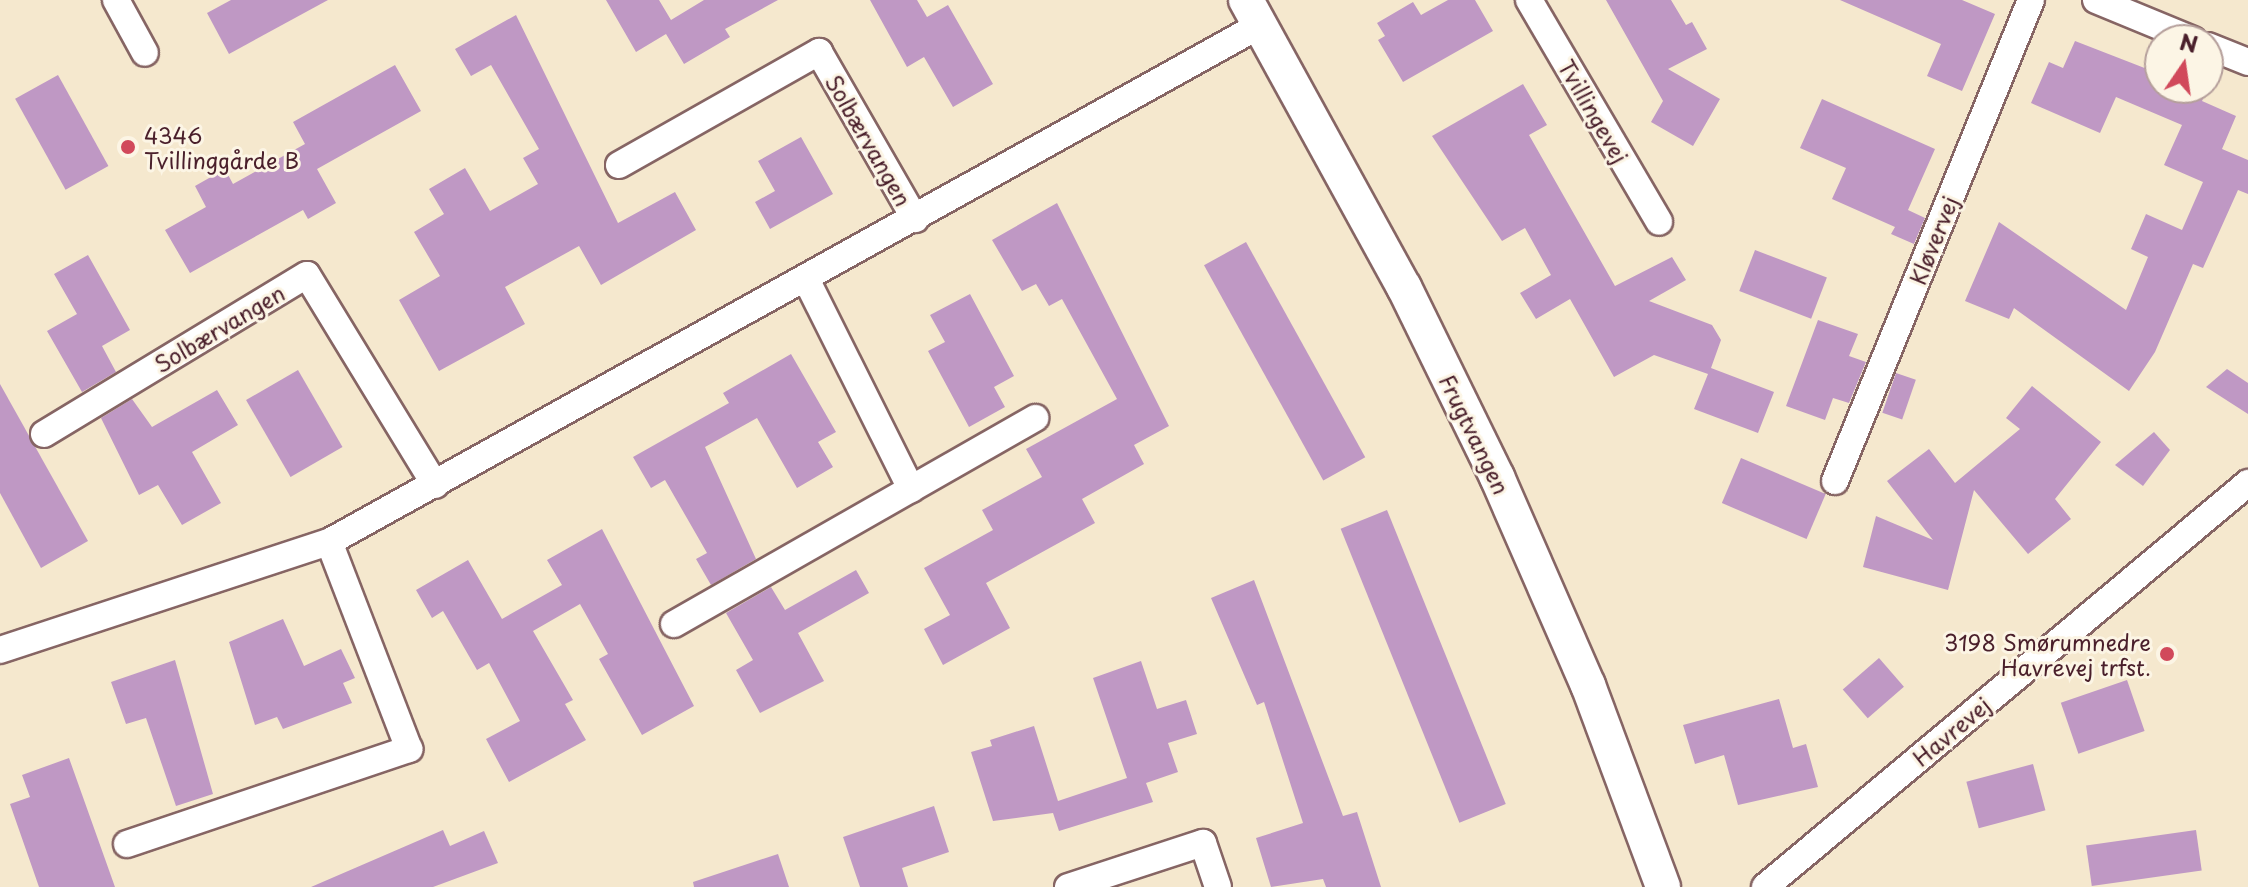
<!DOCTYPE html>
<meta charset="utf-8">
<style>
body{margin:0}
#map{position:relative;width:2248px;height:887px;overflow:hidden;background:#f5e8ce;font-family:"Playpen Sans",sans-serif}
div>[style]{position:absolute}
[style*='--x']{left:calc(var(--x)*1px);top:calc(var(--y)*1px);width:calc(var(--w)*1px);rotate:calc(var(--a)*1deg)}
.building>*{inset:0;background:#bf98c4;transform-origin:0 0}
.roads{filter:drop-shadow(2px 0 #866564) drop-shadow(-2px 0 #866564) drop-shadow(0 2px #866564) drop-shadow(0 -2px #866564)}
.minor>*{height:26px;margin:-13px;padding:0 13px;transform-origin:13px;border-radius:13px;background:#fff}
.tertiary>*{height:34px;margin:-17px;padding:0 17px;transform-origin:17px;border-radius:17px;background:#fff}
.dots>*{width:22px;height:22px;translate:-50% -50%;box-sizing:border-box;border:4px solid #fcf5e5;border-radius:50%}
span{translate:-50% -50%;white-space:nowrap;text-align:center;line-height:1.15;-webkit-text-stroke:6px #fcf5e5;paint-order:stroke}
.street-label{font-size:22px;color:#4a1f2b}
.poi-label{font-size:22px;color:#4a1f2b}
.left{translate:0 -50%;text-align:left}
.right{translate:-100% -50%;text-align:right}
.north{position:absolute;left:2144px;top:24px;width:80px;height:80px;box-sizing:border-box;background:#fcf5e5;border:2px solid #b59f9b;border-radius:50%;rotate:13deg;font-size:22px;font-weight:700;line-height:32px;text-align:center;color:#4a1f2b}
.north::after{content:'';display:block;margin:auto;width:28px;height:36px;background:#d1495b;clip-path:polygon(50% 0,100% 100%,50% 72%,0 100%)}
</style>
<div id="map">
<div class="building">
<div style="clip-path:polygon(231px 0,328px 0,229px 54px,207px 13px)"></div>
<div style="clip-path:polygon(606px 0,659px 0,671px 20px,704px 0,778px 0,725px 29px,730px 37px,684px 64px,666px 34px,636px 52px)"></div>
<div style="clip-path:polygon(870px 0,917px 0,927px 17px,948px 5px,993px 84px,953px 107px,924px 57px,907px 67px)"></div>
<div style="clip-path:polygon(1448px 0,1475px 0,1493px 31px,1403px 82px,1378px 40px,1385px 36px,1377px 23px,1413px 2px,1421px 15px)"></div>
<div style="clip-path:polygon(1606px 0,1671px 0,1686px 25px,1692px 22px,1707px 49px,1668px 69px,1720px 99px,1693px 146px,1651px 122px,1663px 101px)"></div>
<div style="clip-path:polygon(1840px 0,1962px 0,1995px 14px,1962px 91px,1927px 76px,1941px 44px)"></div>
<div style="clip-path:polygon(516px 15px,618px 223px,675px 192px,696px 230px,601px 285px,579px 246px,505px 287px,525px 324px,439px 371px,399px 300px,440px 276px,414px 232px,444px 214px,429px 189px,465px 168px,490px 211px,538px 184px,523px 158px,539px 149px,491px 65px,471px 76px,455px 49px)"></div>
<div style="clip-path:polygon(2075px 41px,2160px 74px,2160px 88px,2208px 88px,2202px 101px,2236px 116px,2222px 149px,2248px 160px,2248px 194px,2238px 190px,2203px 268px,2193px 264px,2155px 352px,2129px 391px,2014px 308px,2009px 319px,1965px 301px,1999px 222px,2126px 310px,2148px 257px,2131px 249px,2146px 214px,2182px 230px,2203px 182px,2164px 165px,2182px 125px,2116px 97px,2100px 133px,2031px 103px,2049px 62px,2063px 68px)"></div>
<div style="clip-path:polygon(395px 65px,421px 111px,317px 169px,336px 203px,308px 219px,303px 210px,190px 273px,165px 230px,206px 207px,195px 186px,225px 169px,233px 184px,305px 144px,293px 122px)"></div>
<div style="left:58px;top:75px;width:104px;height:49px;rotate:61deg"></div>
<div style="clip-path:polygon(1523px 84px,1547px 125px,1529px 135px,1615px 286px,1672px 257px,1686px 280px,1649px 301px,1712px 325px,1721px 340px,1711px 368px,1774px 392px,1758px 433px,1694px 409px,1708px 374px,1654px 355px,1614px 377px,1570px 299px,1536px 319px,1520px 293px,1551px 275px,1525px 228px,1502px 241px,1432px 136px)"></div>
<div style="clip-path:polygon(1822px 99px,1935px 149px,1908px 210px,1925px 218px,1914px 244px,1891px 234px,1895px 227px,1832px 199px,1846px 168px,1800px 148px)"></div>
<div style="clip-path:polygon(801px 137px,833px 194px,770px 229px,755px 202px,775px 191px,758px 161px)"></div>
<div style="clip-path:polygon(1057px 203px,1169px 426px,1134px 445px,1144px 464px,1082px 499px,1095px 523px,986px 583px,1010px 628px,943px 665px,924px 629px,950px 615px,924px 568px,993px 530px,982px 510px,1042px 477px,1026px 449px,1117px 399px,1062px 299px,1049px 306px,1036px 284px,1022px 291px,992px 240px)"></div>
<div style="left:1246px;top:242px;width:246px;height:48px;rotate:61deg"></div>
<div style="left:1755px;top:250px;width:77px;height:44px;rotate:21deg"></div>
<div style="clip-path:polygon(88px 255px,130px 330px,102px 346px,116px 372px,82px 392px,47px 331px,77px 314px,54px 274px)"></div>
<div style="clip-path:polygon(970px 294px,1014px 376px,994px 387px,1005px 407px,969px 427px,928px 351px,945px 342px,930px 315px)"></div>
<div style="clip-path:polygon(1818px 320px,1858px 334px,1849px 356px,1866px 362px,1849px 403px,1833px 398px,1825px 420px,1786px 406px)"></div>
<div style="clip-path:polygon(791px 354px,836px 432px,818px 442px,833px 467px,797px 488px,757px 418px,705px 447px,756px 559px,711px 585px,696px 559px,707px 553px,665px 480px,651px 488px,633px 457px,729px 403px,723px 393px)"></div>
<div style="clip-path:polygon(2227px 369px,2248px 383px,2248px 414px,2206px 387px)"></div>
<div style="left:298px;top:370px;width:89px;height:60px;rotate:60deg"></div>
<div style="left:1896px;top:373px;width:21px;height:42px;rotate:19deg"></div>
<div style="clip-path:polygon(0 384px,88px 541px,41px 568px,0 493px)"></div>
<div style="clip-path:polygon(2032px 386px,2101px 442px,2055px 499px,2071px 519px,2028px 554px,1974px 490px,1948px 590px,1863px 567px,1876px 516px,1933px 540px,1887px 481px,1929px 449px,1955px 483px,2020px 429px,2006px 418px)"></div>
<div style="clip-path:polygon(217px 390px,238px 425px,192px 452px,221px 503px,182px 525px,158px 485px,139px 495px,101px 418px,132px 399px,152px 427px)"></div>
<div style="clip-path:polygon(2154px 432px,2170px 450px,2143px 486px,2115px 465px)"></div>
<div style="left:1741px;top:458px;width:92px;height:49px;rotate:23deg"></div>
<div style="left:1387px;top:510px;width:317px;height:50px;rotate:68deg"></div>
<div style="clip-path:polygon(602px 529px,694px 706px,642px 735px,599px 659px,608px 654px,580px 604px,533px 631px,573px 700px,565px 704px,586px 740px,509px 782px,486px 739px,520px 721px,489px 663px,477px 670px,443px 611px,432px 618px,416px 590px,468px 560px,502px 619px,562px 585px,547px 560px)"></div>
<div style="clip-path:polygon(856px 570px,869px 593px,798px 633px,824px 681px,760px 713px,736px 670px,753px 660px,726px 613px,771px 587px,785px 610px)"></div>
<div style="clip-path:polygon(1254px 580px,1343px 816px,1357px 812px,1381px 887px,1326px 887px,1323px 879px,1271px 887px,1256px 838px,1303px 823px,1264px 702px,1257px 705px,1211px 598px)"></div>
<div style="clip-path:polygon(283px 619px,304px 666px,341px 649px,355px 678px,343px 683px,352px 703px,283px 729px,277px 717px,255px 725px,229px 642px)"></div>
<div style="left:1879px;top:658px;width:38px;height:48px;rotate:49deg"></div>
<div style="clip-path:polygon(175px 660px,213px 794px,176px 806px,146px 718px,126px 724px,111px 682px)"></div>
<div style="clip-path:polygon(1141px 661px,1157px 709px,1186px 700px,1197px 734px,1168px 743px,1178px 772px,1146px 783px,1153px 802px,1059px 831px,1053px 813px,993px 821px,971px 752px,992px 746px,990px 740px,1034px 726px,1058px 801px,1127px 778px,1093px 678px)"></div>
<div style="left:2127px;top:680px;width:54px;height:70px;rotate:71deg"></div>
<div style="clip-path:polygon(1779px 699px,1793px 748px,1806px 744px,1818px 787px,1738px 805px,1724px 755px,1695px 764px,1683px 725px)"></div>
<div style="clip-path:polygon(69px 758px,115px 887px,39px 887px,10px 804px,30px 797px,22px 775px)"></div>
<div style="left:2033px;top:764px;width:48px;height:69px;rotate:75deg"></div>
<div style="clip-path:polygon(934px 806px,949px 852px,902px 868px,908px 887px,860px 887px,843px 837px)"></div>
<div style="clip-path:polygon(443px 830px,450px 846px,484px 831px,498px 863px,433px 887px,311px 887px)"></div>
<div style="left:2196px;top:830px;width:41px;height:111px;rotate:82deg"></div>
<div style="clip-path:polygon(778px 854px,789px 887px,694px 887px,693px 882px)"></div>
</div>
<div class="roads">
<div class="minor">
<div style="--x:116;--y:0;--w:60;--a:61.3"></div>
<div style="--x:1529;--y:0;--w:257;--a:59.6"></div>
<div style="--x:2096;--y:0;--w:105;--a:22.4"></div>
<div style="--x:2208;--y:46;--w:43;--a:21.8"></div>
<div style="--x:619;--y:165;--w:230;--a:-29.5"></div>
<div style="--x:819;--y:52;--w:193;--a:60.1"></div>
<div style="--x:806;--y:279;--w:235;--a:63.4"></div>
<div style="--x:44;--y:434;--w:307;--a:-31.2"></div>
<div style="--x:307;--y:275;--w:246;--a:58.6"></div>
<div style="--x:1835;--y:481;--w:519;--a:-67.83"></div>
<div style="--x:674;--y:624;--w:416;--a:-29.7"></div>
<div style="--x:0;--y:650;--w:346;--a:-18.2"></div>
<div style="--x:329;--y:542;--w:1065;--a:-29.04"></div>
<div style="--x:127;--y:844;--w:298;--a:-18.6"></div>
<div style="--x:409;--y:749;--w:222;--a:-111.1"></div>
<div style="--x:1068;--y:887;--w:142;--a:-18.1"></div>
<div style="--x:1203;--y:843;--w:46;--a:71.2"></div>
<div style="--x:1765;--y:887;--w:630;--a:-39.91"></div>
</div>
<div class="tertiary">
<div style="--x:1246;--y:0;--w:328;--a:61.2"></div>
<div style="--x:1404;--y:287;--w:212;--a:63.9"></div>
<div style="--x:1497;--y:477;--w:227;--a:66.4"></div>
<div style="--x:1588;--y:685;--w:215;--a:69.6"></div>
</div>
</div>
<div class="dots">
<div style="left:128px;top:147px;background:#d1495b"></div>
<div style="left:2167px;top:654px;background:#d1495b"></div>
</div>
<div class="street-label">
<span style="left:1594px;top:111px;rotate:60deg">Tvillingevej</span>
<span style="left:869px;top:140px;rotate:60deg">Solbærvangen</span>
<span style="left:1933px;top:240px;rotate:-68deg">Kløvervej</span>
<span style="left:219px;top:328px;rotate:-31deg">Solbærvangen</span>
<span style="left:1475px;top:434px;rotate:64deg">Frugtvangen</span>
<span style="left:1951px;top:731px;rotate:-40deg">Havrevej</span>
</div>
<div class="poi-label">
<span class="left" style="left:144px;top:147px">4346<br>Tvillinggårde B</span>
<span class="right" style="left:2151px;top:654px">3198 Smørumnedre<br>Havrevej trfst.</span>
</div>
<div class="north">N</div>
</div>
